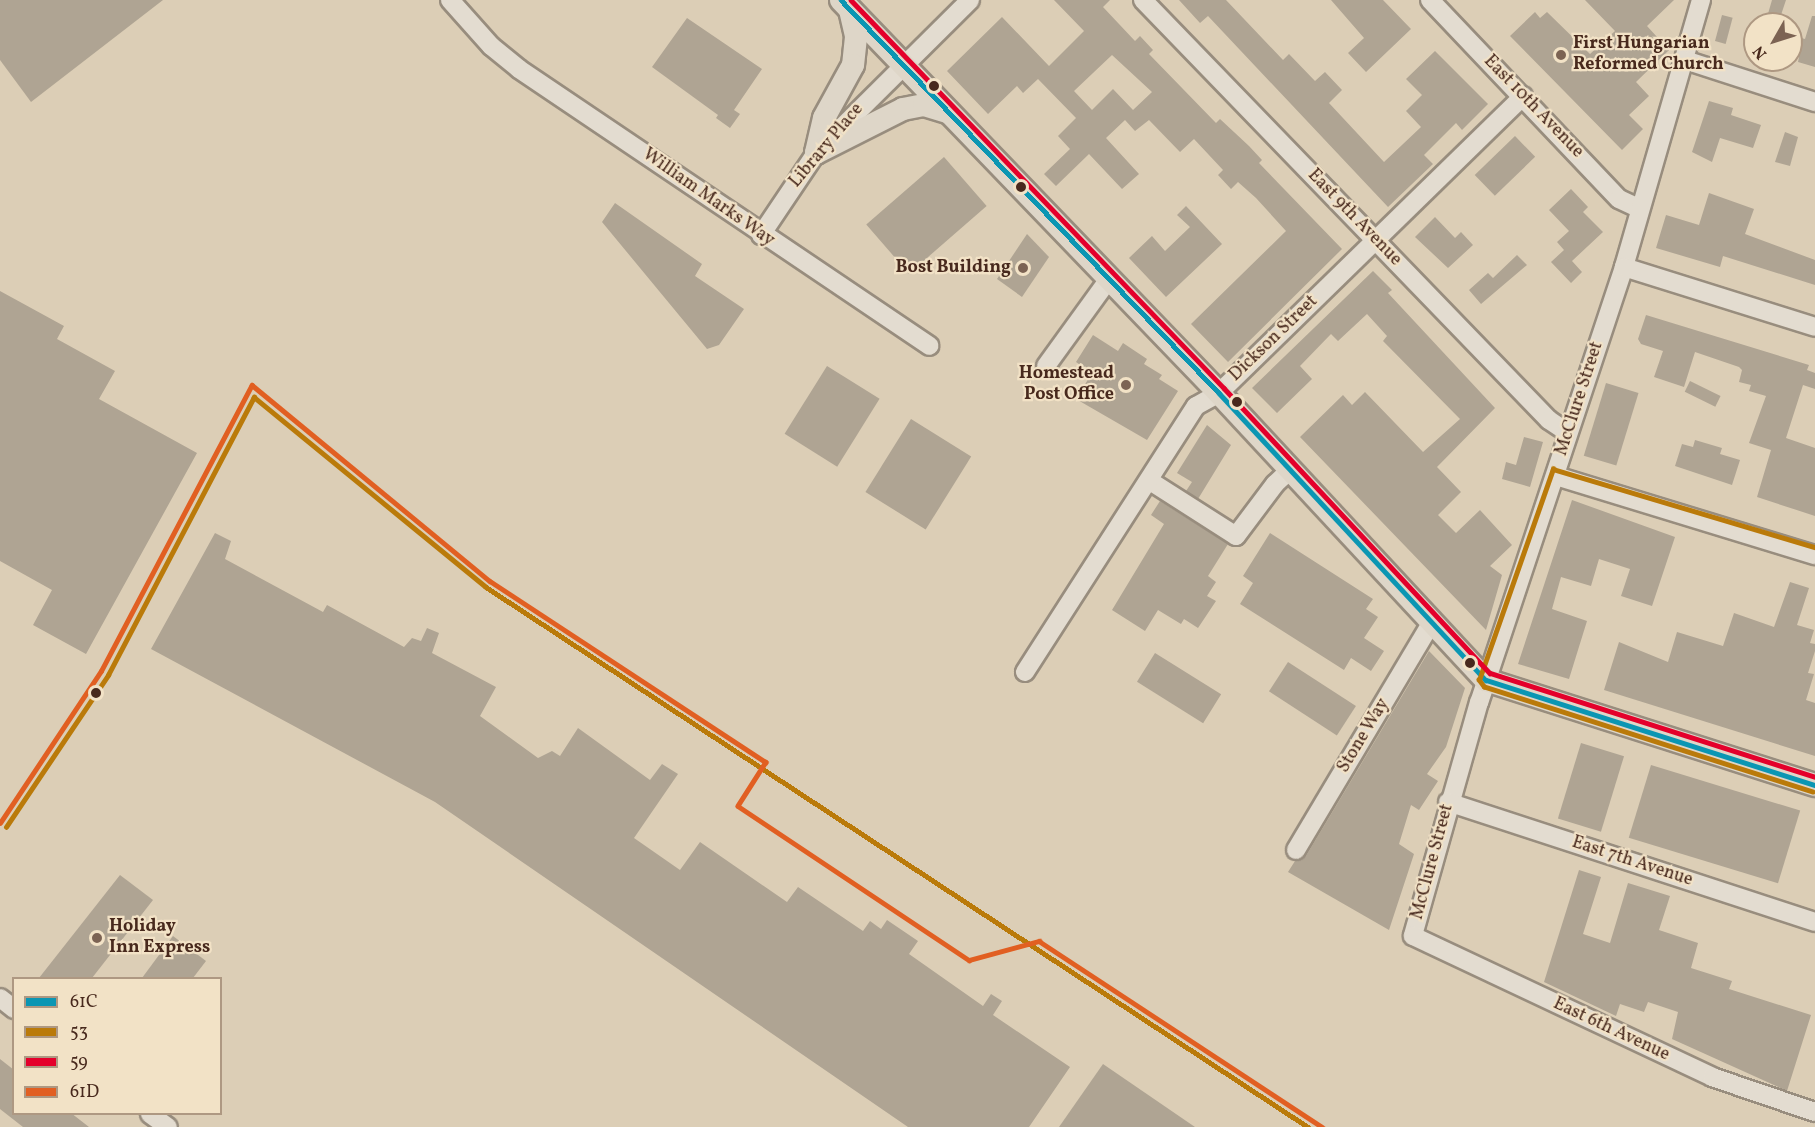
<!DOCTYPE html>
<style>
body{margin:0}
#map{position:relative;width:1815px;height:1127px;overflow:hidden;background:#dcceb6;font-family:Vollkorn,serif}
div>[style]{position:absolute}
[style*='--x']{left:calc(var(--x)*1px);top:calc(var(--y)*1px);width:calc(var(--w)*1px);rotate:calc(var(--a)*1deg)}
.building>*{inset:0;background:#afa493;transform-origin:0 0}
.roads{filter:drop-shadow(2px 0 #988d7e) drop-shadow(-2px 0 #988d7e) drop-shadow(0 2px #988d7e) drop-shadow(0 -2px #988d7e)}
.minor>*{height:18px;margin:-9px;padding:0 9px;transform-origin:9px;border-radius:9px;background:#e3dcd0}
.major>*{height:22px;margin:-11px;padding:0 11px;transform-origin:11px;border-radius:11px;background:#ded6c8}
.bus-1>*{height:4.5px;margin:-2.25px;padding:0 2.25px;transform-origin:2.25px;border-radius:2.25px;background:#0b96b3}
.bus-2>*{height:4.5px;margin:-2.25px;padding:0 2.25px;transform-origin:2.25px;border-radius:2.25px;background:#ba7a0a}
.bus-3>*{height:4.5px;margin:-2.25px;padding:0 2.25px;transform-origin:2.25px;border-radius:2.25px;background:#e4002b}
.bus-4>*{height:4.5px;margin:-2.25px;padding:0 2.25px;transform-origin:2.25px;border-radius:2.25px;background:#e15f22}
.dots>*{width:16px;height:16px;translate:-50% -50%;box-sizing:border-box;border:3px solid #f2e2c6;border-radius:50%}
span{translate:-50% -50%;white-space:nowrap;text-align:center;line-height:1.15;-webkit-text-stroke:4.5px #f2e2c6;paint-order:stroke}
.poi-label{font-size:18px;color:#48291d;font-weight:700}
.left{translate:0 -50%;text-align:left}
.right{translate:-100% -50%;text-align:right}
.street-label{font-size:18px;color:#48291d}
.legend{position:absolute;left:12px;top:977px;width:210px;height:138px;box-sizing:border-box;background:#f2e2c6;border:2px solid #ae9882;margin:0;padding:8px 10px;list-style:none;font-size:18px;color:#48291d}
.legend li{display:flex;align-items:center;gap:12px;height:30px}
.legend b{width:30px;border:2px solid #ae9882}
.north{position:absolute;left:1743px;top:12px;width:60px;height:60px;box-sizing:border-box;background:#f2e2c6;border:2px solid #ae9882;border-radius:50%;rotate:231deg;font-size:16px;font-weight:700;line-height:24px;text-align:center;color:#48291d}
.north::after{content:'';display:block;margin:auto;width:21px;height:27px;background:#7c6353;clip-path:polygon(50% 0,100% 100%,50% 72%,0 100%)}
</style>
<div id="map">
<div class="building">
<div style="clip-path:polygon(0 0,163px 0,31px 102px,0 60px)"></div>
<div style="clip-path:polygon(evenodd,1054px 0,1110px 0,1103px 7px,1135px 41px,1140px 36px,1153px 50px,1149px 54px,1216px 123px,1220px 119px,1249px 146px,1262px 160px,1259px 163px,1342px 249px,1228px 362px,1191px 324px,1286px 231px,1256px 198px,1238px 182px,1231px 189px,1218px 175px,1223px 170px,1194px 139px,1180px 152px,1149px 120px,1135px 131px,1125px 120px,1106px 138px,1139px 174px,1122px 189px,1089px 154px,1056px 186px,1044px 174px,1070px 149px,1058px 136px,1076px 118px,1038px 79px,1023px 93px,1017px 86px,988px 114px,947px 71px,1002px 17px,1049px 66px,1084px 31px,1054px 0,1112px 55px,1152px 92px,1133px 110px,1113px 89px,1092px 110px,1074px 91px,1112px 55px)"></div>
<div style="clip-path:polygon(1179px 0,1226px 0,1283px 60px,1289px 54px,1315px 81px,1325px 72px,1342px 90px,1329px 103px,1384px 162px,1421px 127px,1406px 111px,1422px 95px,1406px 79px,1435px 51px,1488px 104px,1462px 130px,1456px 123px,1424px 155px,1433px 164px,1388px 207px,1208px 16px,1200px 23px)"></div>
<div style="clip-path:polygon(1331px 0,1383px 0,1411px 29px,1366px 72px,1348px 53px,1364px 38px)"></div>
<div style="clip-path:polygon(1585px 0,1674px 0,1647px 26px,1669px 50px,1636px 82px,1649px 96px,1629px 115px,1643px 129px,1622px 150px,1510px 36px,1535px 12px,1540px 18px,1547px 12px,1590px 54px,1615px 31px)"></div>
<div style="clip-path:polygon(1772px 0,1786px 0,1778px 24px,1765px 24px)"></div>
<div style="left:1722px;top:15px;width:11px;height:27px;rotate:15deg"></div>
<div style="clip-path:polygon(1812px 16px,1815px 16px,1815px 67px,1798px 62px,1799px 57px,1791px 54px,1791px 35px,1805px 39px)"></div>
<div style="clip-path:polygon(687px 18px,762px 69px,734px 110px,740px 114px,730px 128px,716px 118px,718px 115px,652px 67px)"></div>
<div style="clip-path:polygon(1709px 101px,1733px 108px,1731px 115px,1761px 125px,1753px 148px,1720px 138px,1712px 162px,1692px 152px)"></div>
<div style="clip-path:polygon(1785px 132px,1798px 137px,1790px 166px,1775px 162px)"></div>
<div style="left:1515px;top:136px;width:29px;height:56px;rotate:46deg"></div>
<div style="left:944px;top:157px;width:65px;height:103px;rotate:49deg"></div>
<div style="clip-path:polygon(1571px 189px,1588px 207px,1583px 212px,1603px 232px,1572px 261px,1582px 272px,1571px 283px,1551px 262px,1564px 250px,1557px 242px,1569px 231px,1549px 210px)"></div>
<div style="clip-path:polygon(1709px 193px,1754px 209px,1745px 234px,1815px 260px,1815px 285px,1723px 256px,1720px 267px,1656px 248px,1666px 215px,1699px 225px)"></div>
<div style="clip-path:polygon(615px 203px,702px 264px,695px 276px,744px 309px,719px 345px,707px 349px,602px 222px)"></div>
<div style="clip-path:polygon(1186px 206px,1222px 244px,1166px 297px,1129px 258px,1152px 236px,1165px 251px,1190px 227px,1177px 215px)"></div>
<div style="clip-path:polygon(1435px 217px,1455px 238px,1461px 232px,1473px 245px,1448px 268px,1415px 237px)"></div>
<div style="clip-path:polygon(1027px 234px,1049px 257px,1022px 297px,997px 279px)"></div>
<div style="clip-path:polygon(1517px 255px,1527px 265px,1481px 304px,1469px 290px,1488px 273px,1493px 278px)"></div>
<div style="clip-path:polygon(1373px 271px,1392px 290px,1388px 293px,1495px 408px,1437px 467px,1461px 492px,1438px 515px,1456px 533px,1480px 510px,1512px 545px,1490px 566px,1502px 575px,1486px 630px,1300px 437px,1343px 395px,1352px 405px,1365px 392px,1423px 452px,1460px 419px,1383px 341px,1387px 336px,1367px 314px,1338px 341px,1331px 334px,1300px 366px,1312px 379px,1277px 413px,1252px 388px)"></div>
<div style="clip-path:polygon(0 291px,64px 326px,57px 339px,115px 371px,99px 399px,197px 453px,86px 654px,33px 625px,52px 590px,0 561px)"></div>
<div style="clip-path:polygon(1646px 315px,1809px 365px,1807px 370px,1815px 373px,1815px 389px,1803px 385px,1786px 438px,1815px 448px,1815px 516px,1757px 497px,1771px 450px,1749px 443px,1766px 396px,1749px 391px,1751px 385px,1739px 382px,1742px 370px,1739px 367px,1695px 352px,1684px 387px,1654px 377px,1663px 351px,1641px 344px,1638px 339px)"></div>
<div style="clip-path:polygon(1093px 335px,1118px 351px,1123px 343px,1147px 359px,1144px 364px,1162px 375px,1159px 379px,1178px 391px,1147px 440px,1076px 399px,1092px 373px,1076px 362px)"></div>
<div style="left:827px;top:366px;width:62px;height:80px;rotate:32deg"></div>
<div style="left:1690px;top:381px;width:34px;height:12px;rotate:26deg"></div>
<div style="left:1606px;top:383px;width:34px;height:76px;rotate:17deg"></div>
<div style="left:911px;top:419px;width:71px;height:86px;rotate:32deg"></div>
<div style="clip-path:polygon(1207px 425px,1231px 445px,1198px 499px,1186px 491px,1192px 482px,1177px 473px)"></div>
<div style="clip-path:polygon(1524px 437px,1543px 442px,1530px 487px,1502px 479px,1506px 462px,1516px 465px)"></div>
<div style="clip-path:polygon(1695px 440px,1722px 448px,1720px 454px,1740px 460px,1732px 485px,1675px 466px,1682px 444px,1693px 447px)"></div>
<div style="clip-path:polygon(1572px 500px,1675px 537px,1652px 606px,1621px 596px,1630px 569px,1599px 559px,1591px 586px,1561px 577px,1552px 609px,1587px 621px,1569px 679px,1518px 664px)"></div>
<div style="clip-path:polygon(1160px 501px,1228px 544px,1208px 576px,1216px 582px,1207px 596px,1216px 601px,1198px 628px,1184px 619px,1181px 624px,1158px 610px,1145px 631px,1112px 610px,1164px 524px,1151px 515px)"></div>
<div style="clip-path:polygon(215px 533px,231px 541px,225px 559px,323px 612px,327px 605px,404px 647px,412px 638px,421px 641px,427px 628px,439px 633px,432px 653px,496px 687px,480px 716px,538px 758px,552px 751px,560px 756px,578px 728px,650px 780px,662px 764px,678px 774px,634px 838px,680px 870px,700px 842px,787px 902px,798px 887px,863px 931px,870px 921px,881px 929px,887px 920px,918px 941px,909px 954px,983px 1006px,991px 994px,1002px 1001px,993px 1015px,1070px 1067px,1029px 1127px,908px 1127px,435px 802px,151px 649px)"></div>
<div style="clip-path:polygon(1270px 533px,1373px 599px,1366px 609px,1378px 617px,1364px 638px,1384px 651px,1371px 671px,1351px 658px,1344px 670px,1240px 604px,1253px 583px,1243px 576px)"></div>
<div style="clip-path:polygon(1790px 582px,1809px 588px,1797px 625px,1814px 630px,1810px 643px,1815px 644px,1815px 651px,1808px 673px,1814px 674px,1806px 700px,1815px 703px,1815px 756px,1604px 690px,1619px 642px,1668px 662px,1677px 632px,1723px 646px,1734px 613px,1774px 627px)"></div>
<div style="clip-path:polygon(1429px 651px,1465px 688px,1446px 747px,1427px 774px,1438px 781px,1419px 810px,1411px 805px,1399px 844px,1414px 854px,1389px 930px,1288px 872px,1295px 861px,1306px 856px)"></div>
<div style="left:1155px;top:653px;width:78px;height:34px;rotate:32deg"></div>
<div style="left:1288px;top:662px;width:81px;height:35px;rotate:33deg"></div>
<div style="left:1581px;top:743px;width:45px;height:79px;rotate:17deg"></div>
<div style="left:1651px;top:765px;width:156px;height:76px;rotate:17deg"></div>
<div style="clip-path:polygon(1579px 870px,1601px 877px,1583px 934px,1610px 943px,1628px 883px,1670px 896px,1659px 930px,1698px 943px,1691px 968px,1732px 981px,1729px 989px,1811px 1015px,1787px 1091px,1672px 1039px,1678px 1012px,1648px 1002px,1644px 1012px,1620px 1004px,1616px 1016px,1544px 982px)"></div>
<div style="clip-path:polygon(120px 875px,153px 900px,92px 978px,39px 978px)"></div>
<div style="clip-path:polygon(173px 936px,206px 961px,193px 978px,142px 978px)"></div>
<div style="clip-path:polygon(0 1059px,14px 1070px,14px 1113px,71px 1113px,89px 1127px,23px 1127px,0 1109px)"></div>
<div style="clip-path:polygon(1103px 1064px,1195px 1127px,1059px 1127px)"></div>
</div>
<div class="roads">
<div class="minor">
<div style="--x:450;--y:0;--w:62;--a:48.3"></div>
<div style="--x:491;--y:46;--w:36;--a:39"></div>
<div style="--x:519;--y:69;--w:495;--a:34"></div>
<div style="--x:1143;--y:0;--w:584;--a:45.97"></div>
<div style="--x:1549;--y:420;--w:23;--a:34"></div>
<div style="--x:1430;--y:0;--w:274;--a:46.5"></div>
<div style="--x:1619;--y:199;--w:23;--a:25"></div>
<div style="--x:1701;--y:0;--w:278;--a:106.1"></div>
<div style="--x:1624;--y:267;--w:459;--a:108.4"></div>
<div style="--x:1479;--y:702;--w:243;--a:105.8"></div>
<div style="--x:1413;--y:936;--w:331;--a:25.2"></div>
<div style="--x:1712;--y:1077;--w:109;--a:18.8"></div>
<div style="--x:1685;--y:60;--w:137;--a:17.9"></div>
<div style="--x:761;--y:235;--w:99;--a:-56.1"></div>
<div style="--x:816;--y:153;--w:217;--a:-44.8"></div>
<div style="--x:1624;--y:267;--w:200;--a:17.4"></div>
<div style="--x:1046;--y:366;--w:107;--a:-54.1"></div>
<div style="--x:1556;--y:476;--w:271;--a:17"></div>
<div style="--x:1150;--y:481;--w:102;--a:32.6"></div>
<div style="--x:1236;--y:536;--w:65;--a:-53.1"></div>
<div style="--x:1275;--y:484;--w:21;--a:-43"></div>
<div style="--x:1025;--y:672;--w:316;--a:-57.3"></div>
<div style="--x:1196;--y:406;--w:26;--a:-29"></div>
<div style="--x:1219;--y:393;--w:425;--a:-44.3"></div>
<div style="--x:1448;--y:802;--w:386;--a:18.1"></div>
<div style="--x:1296;--y:850;--w:265;--a:-59.2"></div>
<div style="--x:0;--y:998;--w:18;--a:38"></div>
<div style="--x:150;--y:1114;--w:22;--a:36"></div>
</div>
<div class="major">
<div style="--x:841;--y:0;--w:545;--a:46.11"></div>
<div style="--x:1219;--y:393;--w:392;--a:47.1"></div>
<div style="--x:1486;--y:680;--w:345;--a:17.7"></div>
<div style="--x:850;--y:10;--w:28;--a:77"></div>
<div style="--x:856;--y:37;--w:28;--a:96"></div>
<div style="--x:853;--y:65;--w:60;--a:118.7"></div>
<div style="--x:824;--y:118;--w:36;--a:103"></div>
<div style="--x:816;--y:153;--w:97;--a:-26.8"></div>
<div style="--x:903;--y:109;--w:21;--a:-11"></div>
<div style="--x:924;--y:105;--w:24;--a:17"></div>
</div>
</div>
<div class="bus-1">
<div style="--x:841;--y:0;--w:545;--a:46.11"></div>
<div style="--x:1219;--y:393;--w:392;--a:47.1"></div>
<div style="--x:1486;--y:680;--w:345;--a:17.7"></div>
</div>
<div class="bus-2">
<div style="--x:1813;--y:792;--w:345;--a:-162.3"></div>
<div style="--x:1484;--y:687;--w:9;--a:-126"></div>
<div style="--x:1479;--y:680;--w:224;--a:-70.7"></div>
<div style="--x:1553;--y:469;--w:273;--a:16.6"></div>
<div style="--x:6;--y:827;--w:183;--a:-56.1"></div>
<div style="--x:108;--y:675;--w:314;--a:-62.3"></div>
<div style="--x:254;--y:397;--w:300;--a:39.3"></div>
<div style="--x:486;--y:587;--w:984;--a:33.3"></div>
</div>
<div class="bus-3">
<div style="--x:851;--y:0;--w:538;--a:46.13"></div>
<div style="--x:1224;--y:388;--w:390;--a:47"></div>
<div style="--x:1490;--y:673;--w:341;--a:17.7"></div>
</div>
<div class="bus-4">
<div style="--x:0;--y:823;--w:182;--a:-56.4"></div>
<div style="--x:101;--y:671;--w:323;--a:-62.2"></div>
<div style="--x:252;--y:385;--w:308;--a:39.5"></div>
<div style="--x:490;--y:581;--w:330;--a:33.3"></div>
<div style="--x:766;--y:762;--w:52;--a:122.5"></div>
<div style="--x:738;--y:806;--w:278;--a:33.7"></div>
<div style="--x:969;--y:960;--w:73;--a:-15.2"></div>
<div style="--x:1039;--y:941;--w:339;--a:33.3"></div>
</div>
<div class="dots">
<div style="left:1561px;top:55px;background:#7c6353"></div>
<div style="left:934px;top:86px;background:#48291d"></div>
<div style="left:1021px;top:187px;background:#48291d"></div>
<div style="left:1023px;top:268px;background:#7c6353"></div>
<div style="left:1126px;top:385px;background:#7c6353"></div>
<div style="left:1237px;top:402px;background:#48291d"></div>
<div style="left:1470px;top:663px;background:#48291d"></div>
<div style="left:96px;top:693px;background:#48291d"></div>
<div style="left:97px;top:938px;background:#7c6353"></div>
</div>
<div class="poi-label">
<span class="left" style="left:1573px;top:55px">First Hungarian<br>Reformed Church</span>
<span class="right" style="left:1011px;top:268px">Bost Building</span>
<span class="right" style="left:1114px;top:385px">Homestead<br>Post Office</span>
<span class="left" style="left:109px;top:938px">Holiday<br>Inn Express</span>
</div>
<div class="street-label">
<span style="left:1533px;top:107px;rotate:46deg">East 10th Avenue</span>
<span style="left:827px;top:146px;rotate:-50deg">Library Place</span>
<span style="left:708px;top:198px;rotate:35deg">William Marks Way</span>
<span style="left:1354px;top:218px;rotate:46deg">East 9th Avenue</span>
<span style="left:1274px;top:339px;rotate:-44deg">Dickson Street</span>
<span style="left:1580px;top:399px;rotate:-72deg">McClure Street</span>
<span style="left:1364px;top:736px;rotate:-59deg">Stone Way</span>
<span style="left:1433px;top:862px;rotate:-75deg">McClure Street</span>
<span style="left:1632px;top:862px;rotate:18deg">East 7th Avenue</span>
<span style="left:1611px;top:1030px;rotate:25deg">East 6th Avenue</span>
</div>
<ul class="legend">
<li><b style="height:8px;background:#0b96b3"></b>61C</li>
<li><b style="height:8px;background:#ba7a0a"></b>53</li>
<li><b style="height:8px;background:#e4002b"></b>59</li>
<li><b style="height:8px;background:#e15f22"></b>61D</li>
</ul>
<div class="north">N</div>
</div>
